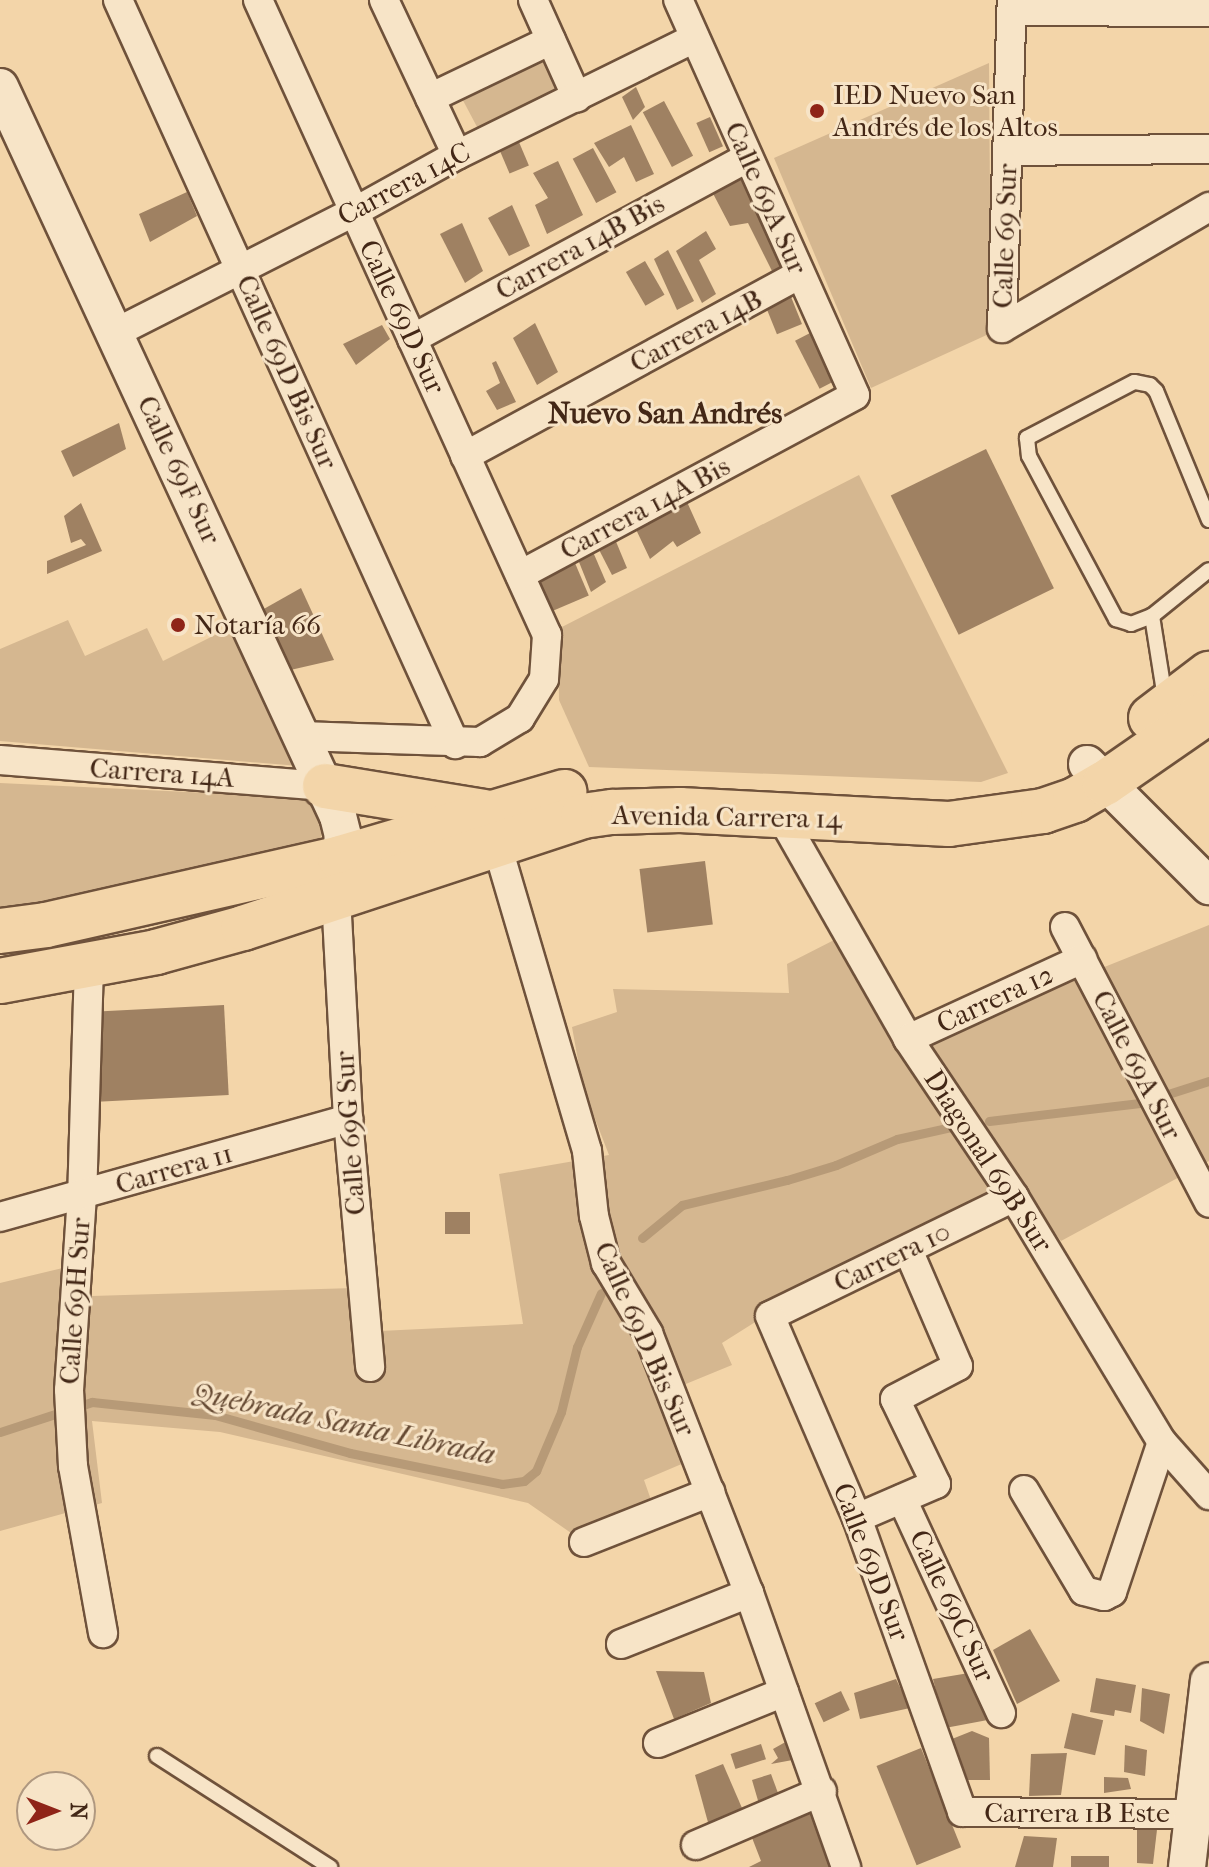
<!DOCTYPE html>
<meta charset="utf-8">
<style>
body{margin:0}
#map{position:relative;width:1209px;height:1867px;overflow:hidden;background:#f3d5a9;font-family:"IM FELL French Canon",serif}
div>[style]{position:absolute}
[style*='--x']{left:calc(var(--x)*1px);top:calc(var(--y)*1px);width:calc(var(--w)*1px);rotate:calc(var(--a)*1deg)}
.green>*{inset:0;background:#d5b790;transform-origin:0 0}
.stream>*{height:9px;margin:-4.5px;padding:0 4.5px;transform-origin:4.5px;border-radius:4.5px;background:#b79a77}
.building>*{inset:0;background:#9f8162;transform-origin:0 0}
.roads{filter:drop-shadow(2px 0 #6f523b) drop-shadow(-2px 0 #6f523b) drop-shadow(0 2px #6f523b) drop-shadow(0 -2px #6f523b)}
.service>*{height:14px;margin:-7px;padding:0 7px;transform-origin:7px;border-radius:7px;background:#f7e4c7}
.minor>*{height:28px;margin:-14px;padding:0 14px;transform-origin:14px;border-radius:14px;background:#f7e4c7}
.tertiary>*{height:36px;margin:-18px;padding:0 18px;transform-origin:18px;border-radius:18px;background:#f7e4c7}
.primary>*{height:44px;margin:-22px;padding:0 22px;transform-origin:22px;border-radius:22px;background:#f3d5a9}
.dots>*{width:22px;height:22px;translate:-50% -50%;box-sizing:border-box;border:4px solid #f7e4c7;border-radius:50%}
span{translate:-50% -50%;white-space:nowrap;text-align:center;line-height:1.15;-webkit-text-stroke:6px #f7e4c7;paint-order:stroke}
.poi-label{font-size:28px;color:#432716}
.left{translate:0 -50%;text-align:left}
.street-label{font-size:28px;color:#432716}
.neighbourhood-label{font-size:30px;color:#432716;font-weight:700}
.water-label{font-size:30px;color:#664a33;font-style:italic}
.north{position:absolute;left:16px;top:1771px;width:80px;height:80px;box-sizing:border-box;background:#f7e4c7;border:2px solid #af9880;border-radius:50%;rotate:90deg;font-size:22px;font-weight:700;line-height:32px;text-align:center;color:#432716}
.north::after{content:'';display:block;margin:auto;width:28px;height:36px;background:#8f2418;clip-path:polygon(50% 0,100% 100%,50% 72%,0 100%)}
</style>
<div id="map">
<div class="green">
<div style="left:542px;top:53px;width:43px;height:92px;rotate:62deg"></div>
<div style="clip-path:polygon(989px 63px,991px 333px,871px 388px,774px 158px)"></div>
<div style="clip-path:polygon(859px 475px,1008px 773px,981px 782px,589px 767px,559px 700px,558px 629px)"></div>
<div style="clip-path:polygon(68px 620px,85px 656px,147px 628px,163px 661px,229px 628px,299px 766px,0 741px,0 649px)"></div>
<div style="clip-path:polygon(0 783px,315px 798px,326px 820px,322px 835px,312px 848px,0 913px)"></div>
<div style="clip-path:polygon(1209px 925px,1209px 1161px,1061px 1241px,1020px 1187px,768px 1314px,722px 1343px,732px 1365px,659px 1395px,684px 1463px,644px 1480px,656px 1514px,584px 1542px,528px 1503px,220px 1432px,92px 1421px,102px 1503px,0 1531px,0 1283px,92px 1261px,92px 1296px,354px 1288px,359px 1332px,523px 1324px,499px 1174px,609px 1155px,583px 1088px,572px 1027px,617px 1012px,613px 989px,789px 993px,787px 964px,840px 937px,898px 1050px)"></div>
</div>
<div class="stream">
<div style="--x:989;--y:1121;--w:152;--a:-6.8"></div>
<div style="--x:1140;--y:1103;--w:72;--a:-17.7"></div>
<div style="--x:642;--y:1238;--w:52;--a:-39.5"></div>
<div style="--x:682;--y:1205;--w:108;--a:-13.4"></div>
<div style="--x:787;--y:1180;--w:51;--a:-17"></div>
<div style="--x:836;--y:1165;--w:66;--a:-23.1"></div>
<div style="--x:897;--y:1139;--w:55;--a:-12.5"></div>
<div style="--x:0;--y:1432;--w:97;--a:-18.1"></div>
<div style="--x:92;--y:1402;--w:124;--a:6"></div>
<div style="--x:215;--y:1415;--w:140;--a:15.7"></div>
<div style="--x:350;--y:1453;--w:155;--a:11.5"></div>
<div style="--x:502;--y:1484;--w:22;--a:-8"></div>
<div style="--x:524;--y:1481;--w:16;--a:-40"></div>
<div style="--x:536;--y:1471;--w:64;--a:-67"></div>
<div style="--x:561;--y:1412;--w:67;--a:-76.2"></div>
<div style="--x:577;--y:1347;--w:59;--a:-66"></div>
</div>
<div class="building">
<div style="clip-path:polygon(636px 87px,645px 107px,633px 120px,622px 97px)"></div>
<div style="left:664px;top:101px;width:62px;height:24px;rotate:62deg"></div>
<div style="left:710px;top:117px;width:32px;height:15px;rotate:66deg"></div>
<div style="clip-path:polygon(631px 125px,654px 174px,636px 182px,624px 157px,609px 167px,594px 143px)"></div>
<div style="left:516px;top:135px;width:33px;height:21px;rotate:67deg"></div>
<div style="left:593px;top:148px;width:50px;height:23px;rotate:62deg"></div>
<div style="clip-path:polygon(558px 161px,583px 215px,547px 234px,535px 205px,548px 198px,533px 173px)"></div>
<div style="clip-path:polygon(741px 166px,788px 263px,772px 271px,748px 223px,730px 226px,707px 182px)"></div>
<div style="clip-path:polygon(187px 192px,197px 216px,150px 242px,139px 214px)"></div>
<div style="clip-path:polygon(512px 205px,530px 246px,509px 256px,488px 218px)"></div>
<div style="clip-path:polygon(462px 223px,483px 271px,465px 283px,440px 234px)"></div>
<div style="clip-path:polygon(706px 231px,716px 249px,699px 260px,716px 294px,702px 303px,676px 251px)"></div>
<div style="clip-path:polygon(668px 250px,694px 301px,677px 310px,654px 259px)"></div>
<div style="left:645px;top:261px;width:39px;height:22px;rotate:60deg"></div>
<div style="left:787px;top:287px;width:40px;height:27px;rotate:68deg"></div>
<div style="clip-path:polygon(535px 323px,558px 372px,537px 385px,513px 338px)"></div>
<div style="clip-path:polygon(382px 325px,390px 339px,356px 365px,343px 344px)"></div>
<div style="left:812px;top:332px;width:54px;height:19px;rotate:63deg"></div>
<div style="clip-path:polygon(496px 361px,516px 402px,497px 410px,486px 391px,500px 383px,492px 363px)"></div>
<div style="clip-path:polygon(119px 423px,126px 449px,73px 477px,61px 451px)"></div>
<div style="left:986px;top:449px;width:155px;height:106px;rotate:64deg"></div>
<div style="clip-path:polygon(683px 493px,701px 533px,677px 547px,673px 541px,650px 559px,632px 521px)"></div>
<div style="clip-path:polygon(81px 503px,102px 551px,47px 574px,47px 561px,86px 545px,81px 539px,71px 543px,64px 516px)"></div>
<div style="clip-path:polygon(612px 532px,627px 568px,612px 575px,594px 540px)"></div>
<div style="clip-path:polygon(590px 545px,606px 582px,591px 592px,575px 552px)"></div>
<div style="left:572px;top:556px;width:43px;height:51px;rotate:67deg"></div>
<div style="clip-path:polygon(301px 588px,334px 660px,286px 671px,262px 610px)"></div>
<div style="left:705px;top:861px;width:64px;height:66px;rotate:83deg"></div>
<div style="left:224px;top:1005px;width:90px;height:131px;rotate:87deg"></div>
<div style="left:445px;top:1212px;width:25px;height:22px"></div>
<div style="clip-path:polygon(1030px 1629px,1060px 1681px,1017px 1704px,993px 1650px)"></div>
<div style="clip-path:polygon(656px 1671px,704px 1672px,711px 1703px,674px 1719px)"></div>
<div style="clip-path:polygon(975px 1672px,993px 1719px,945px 1728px,933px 1679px)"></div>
<div style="clip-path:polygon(1096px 1678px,1136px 1685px,1131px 1713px,1115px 1710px,1114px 1716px,1090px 1712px)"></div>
<div style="clip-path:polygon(896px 1679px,910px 1708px,860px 1719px,854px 1693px)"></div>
<div style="clip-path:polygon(1142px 1688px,1170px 1694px,1164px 1734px,1140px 1721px)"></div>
<div style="left:841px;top:1691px;width:21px;height:29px;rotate:65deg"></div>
<div style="left:1072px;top:1713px;width:32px;height:36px;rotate:13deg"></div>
<div style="clip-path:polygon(972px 1731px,989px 1738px,990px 1780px,968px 1780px,952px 1739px)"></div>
<div style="clip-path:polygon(789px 1740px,798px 1759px,771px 1764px,778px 1758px,773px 1749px)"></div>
<div style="left:761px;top:1744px;width:16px;height:32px;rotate:72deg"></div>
<div style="clip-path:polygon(1125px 1745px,1147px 1750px,1145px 1776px,1124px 1772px)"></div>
<div style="left:921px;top:1748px;width:107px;height:48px;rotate:68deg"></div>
<div style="clip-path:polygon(1067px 1753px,1061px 1795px,1029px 1796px,1031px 1754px)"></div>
<div style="clip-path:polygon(723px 1764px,742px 1808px,709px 1826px,695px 1775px)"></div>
<div style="clip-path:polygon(771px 1774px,778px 1793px,759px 1804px,752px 1780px)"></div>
<div style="clip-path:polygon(1104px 1777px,1128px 1778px,1131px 1789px,1104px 1793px)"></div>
<div style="clip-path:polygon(822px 1801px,837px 1867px,749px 1867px,761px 1861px,749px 1830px)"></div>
<div style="clip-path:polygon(1137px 1817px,1158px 1821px,1153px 1864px,1137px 1863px)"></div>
<div style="clip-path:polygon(1024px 1836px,1057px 1838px,1053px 1867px,1015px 1867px)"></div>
<div style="left:1109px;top:1856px;width:11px;height:38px;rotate:90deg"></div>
</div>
<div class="roads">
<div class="service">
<div style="--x:1209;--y:520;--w:139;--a:-112.3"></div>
<div style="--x:1156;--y:391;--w:8;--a:-135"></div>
<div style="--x:1150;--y:385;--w:16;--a:-169"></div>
<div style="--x:1134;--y:382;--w:121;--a:152.4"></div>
<div style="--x:1027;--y:438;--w:18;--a:84"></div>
<div style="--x:1029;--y:456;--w:185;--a:61.9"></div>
<div style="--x:1116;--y:619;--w:16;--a:18"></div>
<div style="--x:1131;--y:624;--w:22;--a:-21"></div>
<div style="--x:1152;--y:616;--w:73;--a:-38.9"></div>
<div style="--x:1152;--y:616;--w:83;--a:81"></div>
<div style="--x:157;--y:1756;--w:206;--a:32.7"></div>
</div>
<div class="minor">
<div style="--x:118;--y:0;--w:817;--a:65.63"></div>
<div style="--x:258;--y:0;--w:698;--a:65.53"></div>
<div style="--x:547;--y:635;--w:44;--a:93.9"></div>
<div style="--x:544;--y:679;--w:46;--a:121.6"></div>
<div style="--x:520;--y:718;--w:47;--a:149"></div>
<div style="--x:480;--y:742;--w:179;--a:-178.1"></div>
<div style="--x:384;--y:0;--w:171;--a:64.8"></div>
<div style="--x:533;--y:0;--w:107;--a:65.8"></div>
<div style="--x:1012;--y:11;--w:197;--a:0.3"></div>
<div style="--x:430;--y:98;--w:134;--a:-25.6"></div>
<div style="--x:1008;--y:151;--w:201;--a:-0.6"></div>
<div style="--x:1002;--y:328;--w:328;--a:-88.3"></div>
<div style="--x:1002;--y:328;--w:240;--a:-30.3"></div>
<div style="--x:115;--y:333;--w:268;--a:-26.9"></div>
<div style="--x:354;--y:212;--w:118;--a:-29"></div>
<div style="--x:457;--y:155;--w:265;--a:-26.2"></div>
<div style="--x:412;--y:339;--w:382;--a:-28.4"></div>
<div style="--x:465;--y:456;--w:381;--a:-28.5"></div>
<div style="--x:520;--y:575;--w:380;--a:-28.2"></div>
<div style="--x:855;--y:395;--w:433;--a:-114.1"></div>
<div style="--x:0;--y:760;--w:326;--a:4.6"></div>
<div style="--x:781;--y:816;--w:257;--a:60.3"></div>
<div style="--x:908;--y:1039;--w:190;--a:56.1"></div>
<div style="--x:1014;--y:1197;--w:286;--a:58.9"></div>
<div style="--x:1162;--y:1442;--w:71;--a:48.4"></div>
<div style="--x:497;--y:845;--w:319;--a:73.6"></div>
<div style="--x:587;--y:1151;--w:65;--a:83.9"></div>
<div style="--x:594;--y:1216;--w:49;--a:75.7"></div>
<div style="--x:606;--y:1263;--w:82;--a:59"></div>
<div style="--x:648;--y:1333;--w:279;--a:68.8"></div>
<div style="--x:749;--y:1593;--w:291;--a:70.5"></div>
<div style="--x:336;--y:897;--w:222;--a:86.9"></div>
<div style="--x:348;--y:1119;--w:249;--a:84.9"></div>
<div style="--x:1065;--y:927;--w:311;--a:62.4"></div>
<div style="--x:89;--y:965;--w:230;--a:91.7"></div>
<div style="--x:82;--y:1195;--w:195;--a:93.8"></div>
<div style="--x:69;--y:1390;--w:76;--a:87"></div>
<div style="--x:73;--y:1466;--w:170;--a:79.8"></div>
<div style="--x:908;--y:1039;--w:192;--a:-24.7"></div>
<div style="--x:1014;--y:1197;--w:271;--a:154"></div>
<div style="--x:770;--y:1316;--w:220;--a:66.7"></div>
<div style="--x:857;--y:1518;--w:312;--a:70.3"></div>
<div style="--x:962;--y:1812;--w:247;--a:0.5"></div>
<div style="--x:0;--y:1217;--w:362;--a:-15.7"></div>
<div style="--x:1024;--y:1490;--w:117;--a:59.3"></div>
<div style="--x:1084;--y:1591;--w:21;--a:14"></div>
<div style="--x:1104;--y:1596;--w:9;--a:-27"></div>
<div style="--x:1112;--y:1592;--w:158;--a:-71.6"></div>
<div style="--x:902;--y:1499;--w:236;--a:65.2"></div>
<div style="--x:857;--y:1518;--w:86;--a:-23.3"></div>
<div style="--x:936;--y:1484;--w:94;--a:-115.8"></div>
<div style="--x:895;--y:1399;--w:71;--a:-27.6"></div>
<div style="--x:958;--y:1366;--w:126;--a:-113.3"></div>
<div style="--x:584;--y:1542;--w:136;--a:-21.6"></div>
<div style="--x:621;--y:1644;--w:138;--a:-21.7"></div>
<div style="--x:658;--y:1743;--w:136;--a:-22"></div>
<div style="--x:696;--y:1845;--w:137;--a:-23.2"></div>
</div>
<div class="tertiary">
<div style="--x:0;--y:87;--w:804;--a:65.13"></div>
<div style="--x:338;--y:816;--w:21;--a:76"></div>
<div style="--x:343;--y:836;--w:22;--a:98"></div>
<div style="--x:1087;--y:764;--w:173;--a:45"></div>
<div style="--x:1187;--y:1867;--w:187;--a:-83.3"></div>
</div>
<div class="primary">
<div style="--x:1151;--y:718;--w:73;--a:-37.2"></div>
<div style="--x:325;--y:786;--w:161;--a:9.3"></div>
<div style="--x:0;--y:931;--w:46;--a:-7.4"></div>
<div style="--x:46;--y:925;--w:302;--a:-12.8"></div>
<div style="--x:340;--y:858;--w:234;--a:-16.4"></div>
<div style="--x:0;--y:981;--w:159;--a:-10.5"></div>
<div style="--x:156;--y:952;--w:90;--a:-15.4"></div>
<div style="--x:243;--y:928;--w:358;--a:-18.2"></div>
<div style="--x:583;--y:816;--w:30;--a:-8"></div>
<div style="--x:613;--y:812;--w:67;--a:-1.7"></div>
<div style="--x:680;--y:810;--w:269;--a:3"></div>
<div style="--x:949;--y:824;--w:95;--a:-7.9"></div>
<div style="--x:1043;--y:811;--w:34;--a:-19"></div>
<div style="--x:1075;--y:800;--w:34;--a:-30"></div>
<div style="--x:1105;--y:783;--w:126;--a:-34.7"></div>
</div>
</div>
<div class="dots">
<div style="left:817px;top:111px;background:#8f2418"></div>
<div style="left:178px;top:625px;background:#8f2418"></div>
</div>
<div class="poi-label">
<span class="left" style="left:833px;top:111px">IED Nuevo San<br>Andrés de los Altos</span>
<span class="left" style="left:194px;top:625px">Notaría 66</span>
</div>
<div class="street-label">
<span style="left:404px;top:184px;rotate:-28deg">Carrera 14C</span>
<span style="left:766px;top:198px;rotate:66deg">Calle 69A Sur</span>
<span style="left:1005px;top:236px;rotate:-88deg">Calle 69 Sur</span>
<span style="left:580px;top:247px;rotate:-29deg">Carrera 14B Bis</span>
<span style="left:402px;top:317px;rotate:65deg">Calle 69D Sur</span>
<span style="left:696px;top:331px;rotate:-28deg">Carrera 14B</span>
<span style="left:287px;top:372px;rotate:66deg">Calle 69D Bis Sur</span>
<span style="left:179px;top:470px;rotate:65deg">Calle 69F Sur</span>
<span style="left:645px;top:508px;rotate:-28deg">Carrera 14A Bis</span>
<span style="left:162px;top:773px;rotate:4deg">Carrera 14A</span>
<span style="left:727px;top:817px;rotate:1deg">Avenida Carrera 14</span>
<span style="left:995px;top:999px;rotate:-25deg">Carrera 12</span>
<span style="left:1137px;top:1065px;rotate:63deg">Calle 69A Sur</span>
<span style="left:350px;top:1133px;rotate:-94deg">Calle 69G Sur</span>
<span style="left:988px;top:1161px;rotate:57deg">Diagonal 69B Sur</span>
<span style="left:174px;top:1169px;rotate:-16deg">Carrera 11</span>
<span style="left:892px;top:1257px;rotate:-26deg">Carrera 10</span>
<span style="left:75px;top:1301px;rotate:-86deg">Calle 69H Sur</span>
<span style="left:645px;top:1339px;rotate:66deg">Calle 69D Bis Sur</span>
<span style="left:871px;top:1562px;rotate:69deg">Calle 69D Sur</span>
<span style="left:952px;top:1606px;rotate:65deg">Calle 69C Sur</span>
<span style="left:1077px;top:1813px">Carrera 1B Este</span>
</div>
<div class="neighbourhood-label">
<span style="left:665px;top:414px">Nuevo San Andrés</span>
</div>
<div class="water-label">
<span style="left:344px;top:1424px;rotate:12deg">Quebrada Santa Librada</span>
</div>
<div class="north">N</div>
</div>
